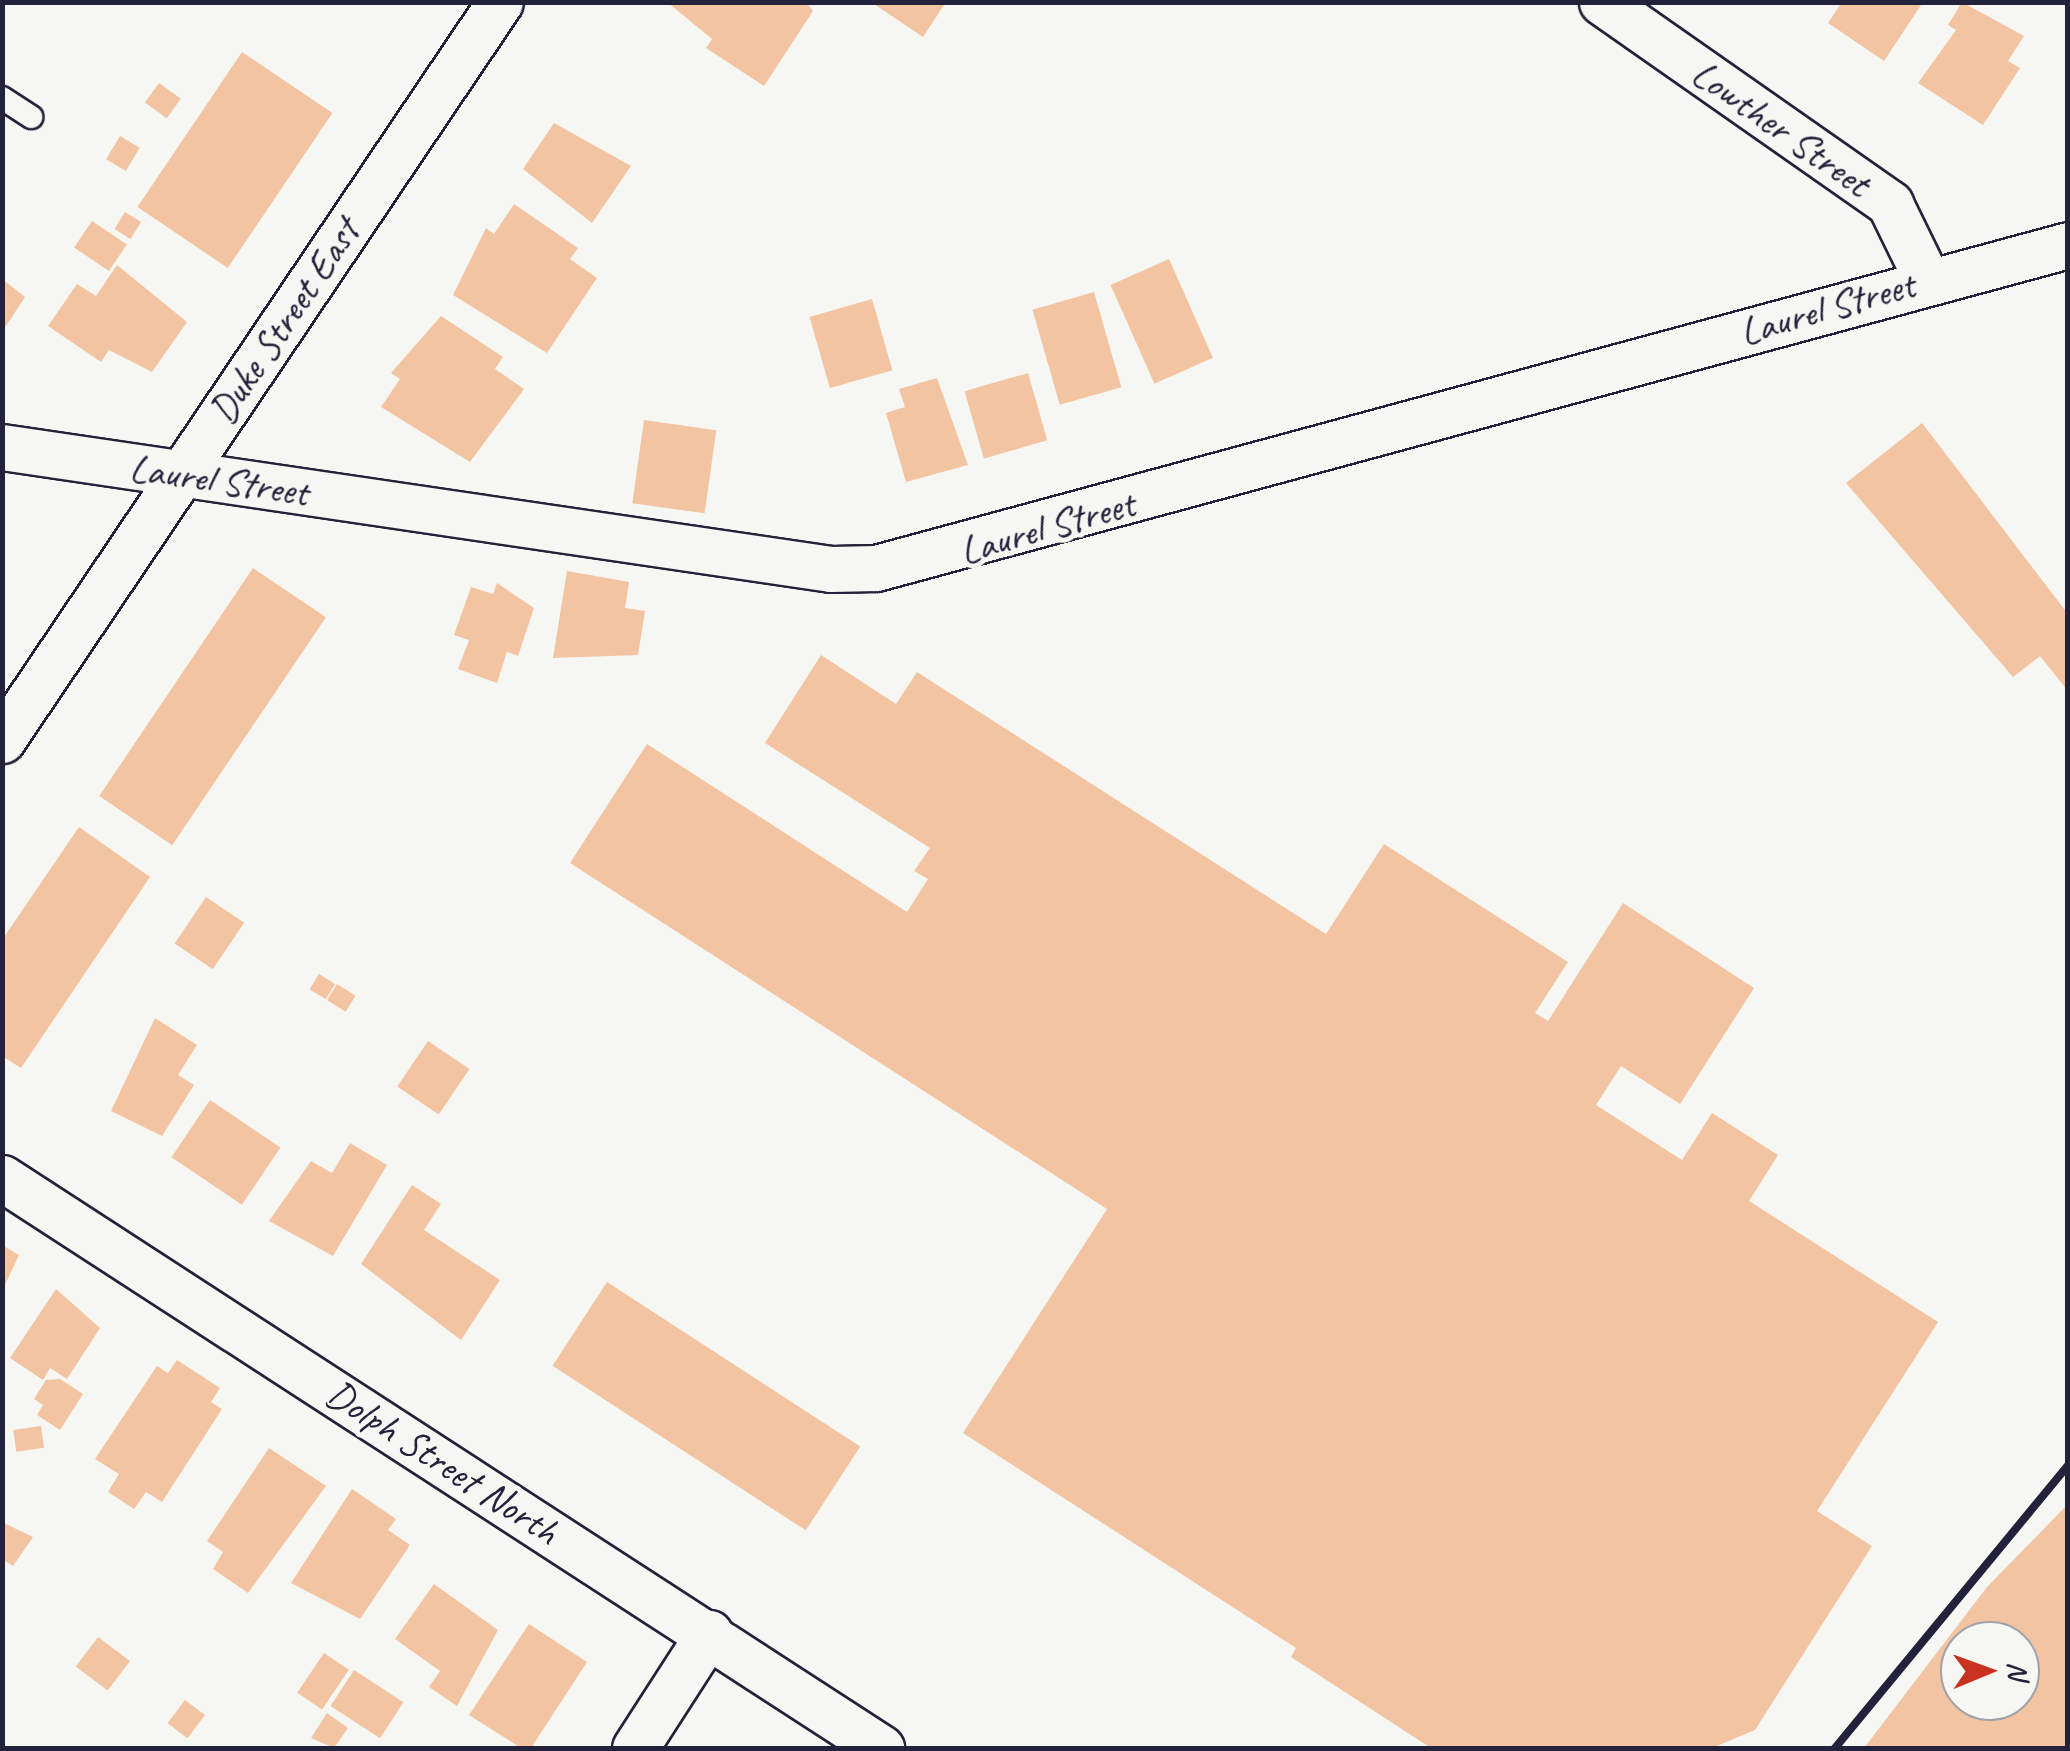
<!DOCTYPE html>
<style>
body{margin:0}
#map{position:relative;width:2070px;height:1751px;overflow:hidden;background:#f6f6f2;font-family:Caveat,sans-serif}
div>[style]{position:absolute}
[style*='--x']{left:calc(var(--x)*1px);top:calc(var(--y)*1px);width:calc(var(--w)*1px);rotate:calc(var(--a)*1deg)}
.building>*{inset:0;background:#f3c4a2;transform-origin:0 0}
.roads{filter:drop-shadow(2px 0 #22223b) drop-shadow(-2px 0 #22223b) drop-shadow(0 2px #22223b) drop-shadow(0 -2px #22223b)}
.service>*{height:22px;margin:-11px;padding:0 11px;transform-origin:11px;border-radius:11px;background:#f6f6f2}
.minor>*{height:45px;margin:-22.5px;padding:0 22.5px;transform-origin:22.5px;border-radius:22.5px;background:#f6f6f2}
.rail>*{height:8px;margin:-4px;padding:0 4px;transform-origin:4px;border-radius:4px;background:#22223b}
span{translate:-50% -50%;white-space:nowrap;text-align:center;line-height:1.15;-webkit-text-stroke:10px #f6f6f2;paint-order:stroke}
.street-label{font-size:40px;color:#22223b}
.frame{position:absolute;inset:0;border:5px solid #22223b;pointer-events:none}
.north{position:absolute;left:1940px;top:1621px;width:100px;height:100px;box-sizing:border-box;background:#f6f6f2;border:2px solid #a1a1a9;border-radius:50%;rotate:89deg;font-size:28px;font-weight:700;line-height:40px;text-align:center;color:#22223b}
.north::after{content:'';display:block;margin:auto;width:35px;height:45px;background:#c8321e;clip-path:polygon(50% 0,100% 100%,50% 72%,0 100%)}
</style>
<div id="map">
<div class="building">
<div style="clip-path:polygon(667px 2px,806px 2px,813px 11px,764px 86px,706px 48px,712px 39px)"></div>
<div style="clip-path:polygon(871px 2px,946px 2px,923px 37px)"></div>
<div style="clip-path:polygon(1842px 2px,1923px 2px,1884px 61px,1828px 23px)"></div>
<div style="clip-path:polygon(1962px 2px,2024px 36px,2008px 61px,2020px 68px,1983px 125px,1918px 83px,1956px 30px,1948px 25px)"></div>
<div style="left:242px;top:52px;width:109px;height:187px;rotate:34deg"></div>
<div style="left:159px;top:83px;width:27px;height:24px;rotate:36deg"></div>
<div style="clip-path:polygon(554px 123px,631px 166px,592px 223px,523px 169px)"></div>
<div style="left:120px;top:136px;width:23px;height:27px;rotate:31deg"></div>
<div style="clip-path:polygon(514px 204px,578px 248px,570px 259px,597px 278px,547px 353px,453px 295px,486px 228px,494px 234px)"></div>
<div style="left:125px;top:212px;width:19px;height:20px;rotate:32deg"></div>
<div style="left:92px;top:221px;width:42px;height:32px;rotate:34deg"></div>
<div style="left:1169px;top:259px;width:108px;height:64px;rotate:66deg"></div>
<div style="clip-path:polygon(117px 265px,187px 322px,152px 372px,109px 350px,101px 362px,48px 326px,77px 284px,96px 296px)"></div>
<div style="clip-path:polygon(2px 279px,25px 297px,6px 326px,2px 324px)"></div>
<div style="left:1094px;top:292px;width:99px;height:64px;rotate:74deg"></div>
<div style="left:872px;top:299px;width:74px;height:65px;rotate:74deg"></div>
<div style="clip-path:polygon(441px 316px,503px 357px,495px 369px,524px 389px,470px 462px,381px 407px,400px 379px,391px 373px)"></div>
<div style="left:1028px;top:373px;width:70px;height:66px;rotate:74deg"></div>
<div style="clip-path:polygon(937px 378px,968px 465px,906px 482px,886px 413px,905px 407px,899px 389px)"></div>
<div style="left:644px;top:420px;width:73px;height:84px;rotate:8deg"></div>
<div style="clip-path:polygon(1922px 423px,2068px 614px,2068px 691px,2040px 656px,2013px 677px,1846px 483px)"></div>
<div style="left:253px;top:568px;width:88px;height:275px;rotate:34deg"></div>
<div style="clip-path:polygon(567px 571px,629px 582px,625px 608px,645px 611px,638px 655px,553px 658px)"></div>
<div style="clip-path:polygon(497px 583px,534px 608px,518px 656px,507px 652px,497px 683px,458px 669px,469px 640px,454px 635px,471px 587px,493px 594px)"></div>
<div style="clip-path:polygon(821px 655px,896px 704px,917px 672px,1326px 934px,1384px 844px,1568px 962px,1535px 1013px,1548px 1021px,1623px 903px,1754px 988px,1680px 1104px,1621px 1066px,1596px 1105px,1682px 1160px,1712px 1113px,1778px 1155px,1749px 1201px,1938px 1322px,1817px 1511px,1872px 1546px,1755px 1730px,1712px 1748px,1431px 1748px,1291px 1657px,1296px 1648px,963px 1433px,1107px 1209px,570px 863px,647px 744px,907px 912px,928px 879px,914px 871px,930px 848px,765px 743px)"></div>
<div style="clip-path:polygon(79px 827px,150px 877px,21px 1068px,2px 1056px,2px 940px)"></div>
<div style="left:206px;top:897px;width:46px;height:56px;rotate:34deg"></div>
<div style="left:319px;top:974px;width:19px;height:18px;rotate:32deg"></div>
<div style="left:337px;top:984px;width:22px;height:19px;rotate:32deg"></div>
<div style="clip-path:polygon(155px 1018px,197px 1045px,178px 1075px,194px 1085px,162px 1136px,111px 1111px)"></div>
<div style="left:428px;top:1041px;width:50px;height:55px;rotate:34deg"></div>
<div style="left:210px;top:1100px;width:85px;height:69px;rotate:34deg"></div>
<div style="clip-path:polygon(350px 1143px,387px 1165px,333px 1256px,269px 1221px,311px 1161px,332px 1173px)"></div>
<div style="clip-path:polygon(412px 1185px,441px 1204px,424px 1230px,500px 1280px,461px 1340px,361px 1264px)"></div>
<div style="clip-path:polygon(2px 1245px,19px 1255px,2px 1291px)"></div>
<div style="left:607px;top:1282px;width:302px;height:100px;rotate:33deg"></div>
<div style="clip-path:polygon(56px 1289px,100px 1328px,67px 1379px,50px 1368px,43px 1380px,10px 1358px)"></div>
<div style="clip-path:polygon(177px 1360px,220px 1388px,211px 1402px,222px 1409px,162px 1502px,146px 1492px,134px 1509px,108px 1492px,119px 1474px,95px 1459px,157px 1366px,168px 1373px)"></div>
<div style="clip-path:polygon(60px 1379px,83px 1394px,60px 1430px,37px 1415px,43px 1405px,34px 1399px,46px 1380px)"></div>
<div style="left:41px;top:1426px;width:22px;height:28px;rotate:82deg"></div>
<div style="clip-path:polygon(269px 1448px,326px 1486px,248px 1593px,213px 1569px,223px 1552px,207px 1541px)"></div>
<div style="clip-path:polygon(352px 1489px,396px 1519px,388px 1530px,410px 1545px,360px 1619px,291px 1583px)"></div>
<div style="clip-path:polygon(evenodd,2068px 1504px,2068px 1748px,1864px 1748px,1987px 1587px,2068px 1504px,1960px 1641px,2020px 1641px,2020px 1701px,1960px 1701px,1960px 1641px)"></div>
<div style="clip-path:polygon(2px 1522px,33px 1537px,13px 1566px,2px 1559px)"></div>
<div style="clip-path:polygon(434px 1584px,498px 1630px,457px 1706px,429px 1687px,440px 1671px,395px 1639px)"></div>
<div style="clip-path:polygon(529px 1624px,587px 1662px,531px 1748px,521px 1748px,469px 1715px)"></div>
<div style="left:98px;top:1637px;width:40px;height:37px;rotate:37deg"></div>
<div style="left:324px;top:1653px;width:30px;height:48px;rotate:34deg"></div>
<div style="left:354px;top:1670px;width:59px;height:43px;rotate:33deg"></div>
<div style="left:185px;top:1700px;width:25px;height:29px;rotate:37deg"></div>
<div style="clip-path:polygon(327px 1713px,348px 1728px,334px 1748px,311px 1738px)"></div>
</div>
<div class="roads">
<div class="service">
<div style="--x:2;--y:98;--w:35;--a:33"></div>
</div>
<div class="minor">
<div style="--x:1602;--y:2;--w:352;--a:35"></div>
<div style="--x:1890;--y:204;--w:85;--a:64"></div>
<div style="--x:2;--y:447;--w:838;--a:8.37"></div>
<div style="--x:831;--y:569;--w:45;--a:-1.3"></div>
<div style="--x:876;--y:568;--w:1235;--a:-15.16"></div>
<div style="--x:2;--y:740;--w:890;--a:-55.99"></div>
<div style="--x:2;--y:1178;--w:1048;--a:32.96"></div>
<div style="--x:635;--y:1748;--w:137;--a:-57.2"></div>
</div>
</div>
<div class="rail">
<div style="--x:1835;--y:1748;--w:367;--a:-50.5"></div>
</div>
<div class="street-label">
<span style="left:1781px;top:128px;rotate:35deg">Lowther Street</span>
<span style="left:1827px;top:308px;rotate:-16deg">Laurel Street</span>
<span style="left:284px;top:321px;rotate:-56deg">Duke Street East</span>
<span style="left:219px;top:480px;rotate:8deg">Laurel Street</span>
<span style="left:1047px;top:527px;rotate:-16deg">Laurel Street</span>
<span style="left:443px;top:1462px;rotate:33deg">Dolph Street North</span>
</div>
<div class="frame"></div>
<div class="north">N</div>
</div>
